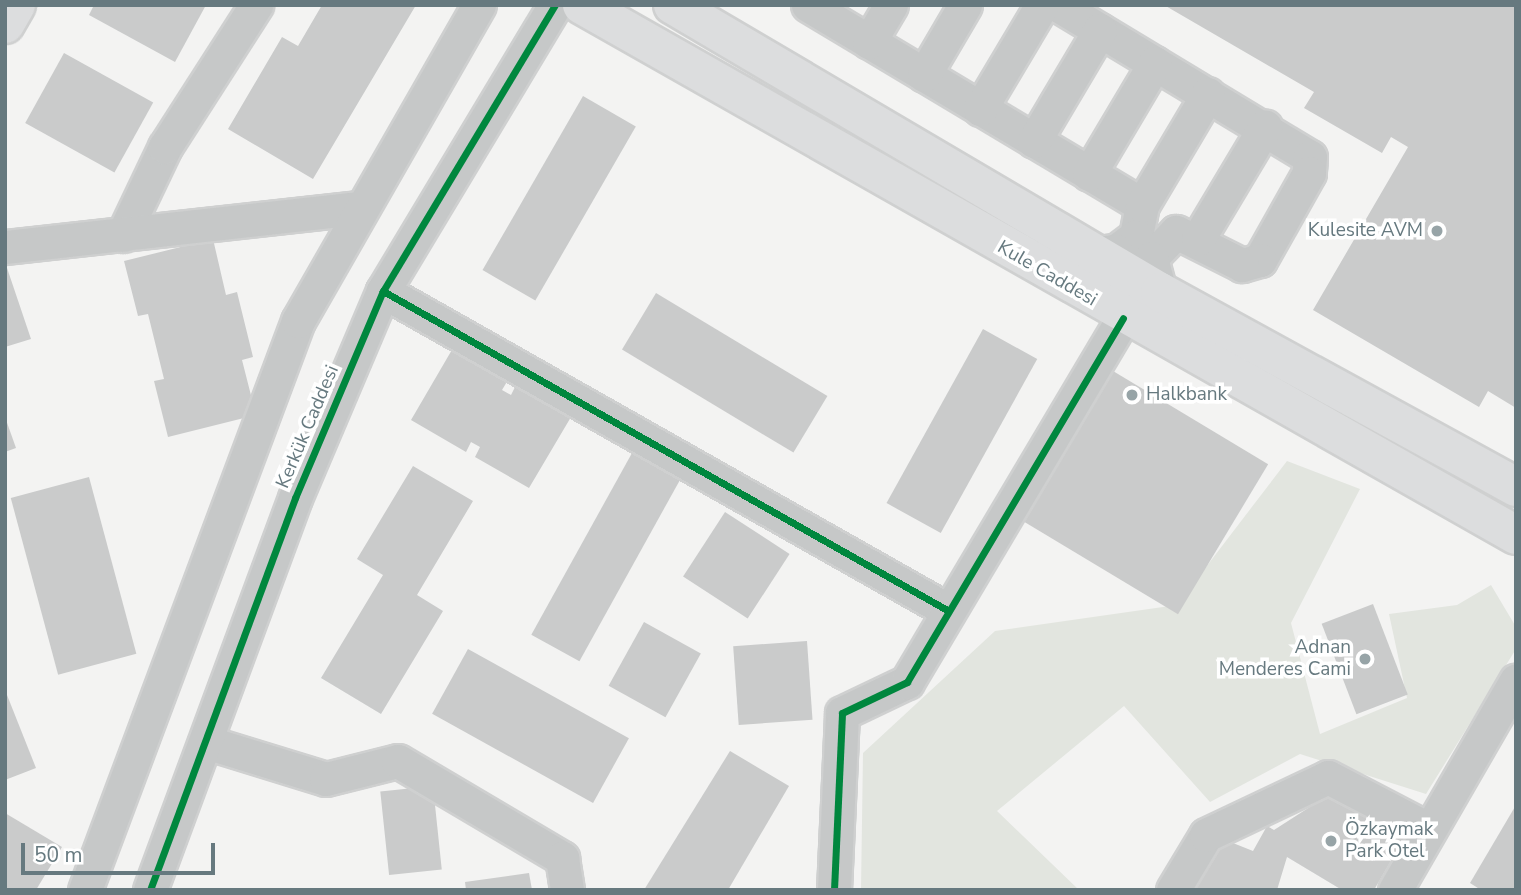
<!DOCTYPE html>
<meta charset="utf-8">
<style>
body{margin:0}
#map{position:relative;width:1521px;height:895px;overflow:hidden;background:#f3f3f2;font-family:"Nunito Sans",sans-serif}
div>[style]{position:absolute}
[style*='--x']{left:calc(var(--x)*1px);top:calc(var(--y)*1px);width:calc(var(--w)*1px);rotate:calc(var(--a)*1deg)}
.green>*{inset:0;background:#e2e5df}
.building>*{inset:0;background:#cacbcb;transform-origin:0 0}
.roads{filter:drop-shadow(2px 0 #cfd0d0) drop-shadow(-2px 0 #cfd0d0) drop-shadow(0 2px #cfd0d0) drop-shadow(0 -2px #cfd0d0)}
.minor>*{height:33px;margin:-16.5px;padding:0 16.5px;transform-origin:16.5px;border-radius:16.5px;background:#c6c8c8}
.major>*{height:38px;margin:-19px;padding:0 19px;transform-origin:19px;border-radius:19px;background:#dcddde}
.cycleway>*{height:7px;margin:-3.5px;padding:0 3.5px;transform-origin:3.5px;border-radius:3.5px;background:#00873e}
.dots>*{width:19px;height:19px;translate:-50% -50%;box-sizing:border-box;border:4px solid #fff;border-radius:50%}
span{translate:-50% -50%;white-space:nowrap;text-align:center;line-height:1.15;-webkit-text-stroke:7px #fff;paint-order:stroke}
.poi-label{font-size:19px;color:#66797f}
.right{translate:-100% -50%;text-align:right}
.left{translate:0 -50%;text-align:left}
.street-label{font-size:19px;color:#66797f}
.frame{position:absolute;inset:0;border:7px solid #66797f;pointer-events:none}
.scale{position:absolute;left:21px;top:843px;width:194px;height:32px;box-sizing:border-box;border:4px solid #66797f;border-top:0;padding-left:9px;font-size:21px;line-height:24px;white-space:nowrap;color:#66797f;-webkit-text-stroke:5px #fff;paint-order:stroke}
</style>
<div id="map">
<div class="green">
<div style="clip-path:polygon(1287px 461px,1360px 489px,1291px 623px,1320px 734px,1407px 698px,1389px 614px,1457px 605px,1491px 585px,1516px 627px,1516px 649px,1426px 794px,1300px 754px,1210px 802px,1124px 706px,997px 811px,1079px 890px,861px 890px,863px 753px,995px 631px,1177px 605px)"></div>
</div>
<div class="building">
<div style="clip-path:polygon(94px 5px,206px 5px,175px 62px,89px 15px)"></div>
<div style="clip-path:polygon(322px 5px,416px 5px,313px 179px,228px 129px,282px 37px,298px 46px)"></div>
<div style="clip-path:polygon(1164px 5px,1516px 5px,1516px 408px,1488px 391px,1479px 407px,1313px 310px,1408px 147px,1391px 137px,1382px 153px,1304px 108px,1314px 92px)"></div>
<div style="left:64px;top:53px;width:102px;height:80px;rotate:29deg"></div>
<div style="left:583px;top:96px;width:61px;height:201px;rotate:30deg"></div>
<div style="clip-path:polygon(213px 239px,226px 295px,237px 292px,253px 357px,242px 360px,256px 415px,168px 437px,154px 381px,164px 379px,148px 314px,138px 316px,124px 261px)"></div>
<div style="clip-path:polygon(5px 262px,31px 339px,5px 347px)"></div>
<div style="left:656px;top:293px;width:200px;height:66px;rotate:31deg"></div>
<div style="left:983px;top:329px;width:62px;height:199px;rotate:29deg"></div>
<div style="clip-path:polygon(453px 348px,508px 380px,502px 390px,511px 395px,516px 385px,571px 417px,529px 488px,475px 457px,480px 447px,471px 442px,466px 452px,411px 420px)"></div>
<div style="left:1113px;top:371px;width:181px;height:175px;rotate:31deg"></div>
<div style="clip-path:polygon(5px 417px,16px 448px,5px 452px)"></div>
<div style="left:637px;top:444px;width:55px;height:218px;rotate:29deg"></div>
<div style="clip-path:polygon(413px 466px,473px 501px,417px 595px,443px 611px,381px 714px,321px 678px,383px 575px,357px 559px)"></div>
<div style="left:89px;top:477px;width:183px;height:81px;rotate:75deg"></div>
<div style="left:725px;top:512px;width:77px;height:77px;rotate:33deg"></div>
<div style="left:1373px;top:604px;width:97px;height:55px;rotate:69deg"></div>
<div style="left:644px;top:622px;width:65px;height:73px;rotate:29deg"></div>
<div style="left:807px;top:641px;width:79px;height:74px;rotate:86deg"></div>
<div style="left:468px;top:649px;width:184px;height:74px;rotate:29deg"></div>
<div style="clip-path:polygon(5px 690px,36px 768px,5px 780px)"></div>
<div style="clip-path:polygon(730px 751px,789px 786px,728px 890px,644px 890px)"></div>
<div style="left:433px;top:786px;width:84px;height:53px;rotate:84deg"></div>
<div style="clip-path:polygon(1330px 794px,1409px 830px,1374px 890px,1342px 890px,1287px 857px,1277px 890px,1194px 890px,1223px 839px,1253px 851px,1267px 826px,1274px 830px)"></div>
<div style="clip-path:polygon(1516px 805px,1516px 890px,1481px 890px,1470px 883px)"></div>
<div style="clip-path:polygon(5px 813px,62px 847px,36px 890px,5px 890px)"></div>
<div style="clip-path:polygon(529px 873px,532px 890px,466px 890px,465px 882px)"></div>
</div>
<div class="roads">
<div class="minor">
<div style="--x:808;--y:5;--w:389;--a:30.9"></div>
<div style="--x:1142;--y:205;--w:32;--a:101"></div>
<div style="--x:1136;--y:236;--w:25;--a:143"></div>
<div style="--x:1116;--y:251;--w:22;--a:175"></div>
<div style="--x:1058;--y:5;--w:294;--a:31.1"></div>
<div style="--x:1310;--y:157;--w:16;--a:94"></div>
<div style="--x:1309;--y:173;--w:100;--a:119.4"></div>
<div style="--x:1260;--y:260;--w:19;--a:164"></div>
<div style="--x:1242;--y:265;--w:74;--a:-153.4"></div>
<div style="--x:1176;--y:232;--w:36;--a:134"></div>
<div style="--x:1151;--y:258;--w:35;--a:75"></div>
<div style="--x:869;--y:42;--w:43;--a:-59.3"></div>
<div style="--x:924;--y:75;--w:81;--a:-59.6"></div>
<div style="--x:980;--y:109;--w:121;--a:-59.2"></div>
<div style="--x:1034;--y:141;--w:129;--a:-59.3"></div>
<div style="--x:1089;--y:174;--w:129;--a:-59.3"></div>
<div style="--x:1142;--y:205;--w:129;--a:-59.3"></div>
<div style="--x:123;--y:235;--w:98;--a:-64.5"></div>
<div style="--x:165;--y:147;--w:169;--a:-57.3"></div>
<div style="--x:1198;--y:239;--w:131;--a:-59.1"></div>
<div style="--x:5;--y:247;--w:358;--a:-6.3"></div>
<div style="--x:383;--y:291;--w:648;--a:29.49"></div>
<div style="--x:209;--y:743;--w:122;--a:17.1"></div>
<div style="--x:326;--y:779;--w:74;--a:-14"></div>
<div style="--x:398;--y:761;--w:191;--a:30.6"></div>
<div style="--x:562;--y:858;--w:32;--a:81"></div>
<div style="--x:85;--y:890;--w:608;--a:-69.48"></div>
<div style="--x:298;--y:321;--w:364;--a:-60.2"></div>
<div style="--x:150;--y:890;--w:418;--a:-69.7"></div>
<div style="--x:295;--y:498;--w:225;--a:-67"></div>
<div style="--x:383;--y:291;--w:334;--a:-59"></div>
<div style="--x:834;--y:890;--w:177;--a:-87.4"></div>
<div style="--x:842;--y:713;--w:72;--a:-25.5"></div>
<div style="--x:907;--y:682;--w:423;--a:-59.3"></div>
<div style="--x:1173;--y:890;--w:64;--a:-59"></div>
<div style="--x:1206;--y:835;--w:135;--a:-25.4"></div>
<div style="--x:1328;--y:777;--w:113;--a:27.5"></div>
<div style="--x:1395;--y:890;--w:242;--a:-60"></div>
</div>
<div class="major">
<div style="--x:582;--y:5;--w:1074;--a:29.57"></div>
<div style="--x:673;--y:5;--w:565;--a:30.51"></div>
<div style="--x:1160;--y:292;--w:406;--a:28.7"></div>
<div style="--x:5;--y:24;--w:22;--a:-60"></div>
</div>
</div>
<div class="cycleway">
<div style="--x:383;--y:291;--w:648;--a:29.49"></div>
<div style="--x:150;--y:890;--w:418;--a:-69.7"></div>
<div style="--x:295;--y:498;--w:225;--a:-67"></div>
<div style="--x:383;--y:291;--w:334;--a:-59"></div>
<div style="--x:834;--y:890;--w:177;--a:-87.4"></div>
<div style="--x:842;--y:713;--w:72;--a:-25.5"></div>
<div style="--x:907;--y:682;--w:423;--a:-59.3"></div>
</div>
<div class="dots">
<div style="left:1437px;top:231px;background:#97a4a7"></div>
<div style="left:1132px;top:395px;background:#97a4a7"></div>
<div style="left:1365px;top:659px;background:#97a4a7"></div>
<div style="left:1331px;top:841px;background:#97a4a7"></div>
</div>
<div class="poi-label">
<span class="right" style="left:1423px;top:231px">Kulesite AVM</span>
<span class="left" style="left:1146px;top:395px">Halkbank</span>
<span class="right" style="left:1351px;top:659px">Adnan<br>Menderes Cami</span>
<span class="left" style="left:1345px;top:841px">Özkaymak<br>Park Otel</span>
</div>
<div class="street-label">
<span style="left:1047px;top:274px;rotate:30deg">Kule Caddesi</span>
<span style="left:308px;top:427px;rotate:-67deg">Kerkük Caddesi</span>
</div>
<div class="frame"></div>
<div class="scale">50 m</div>
</div>
